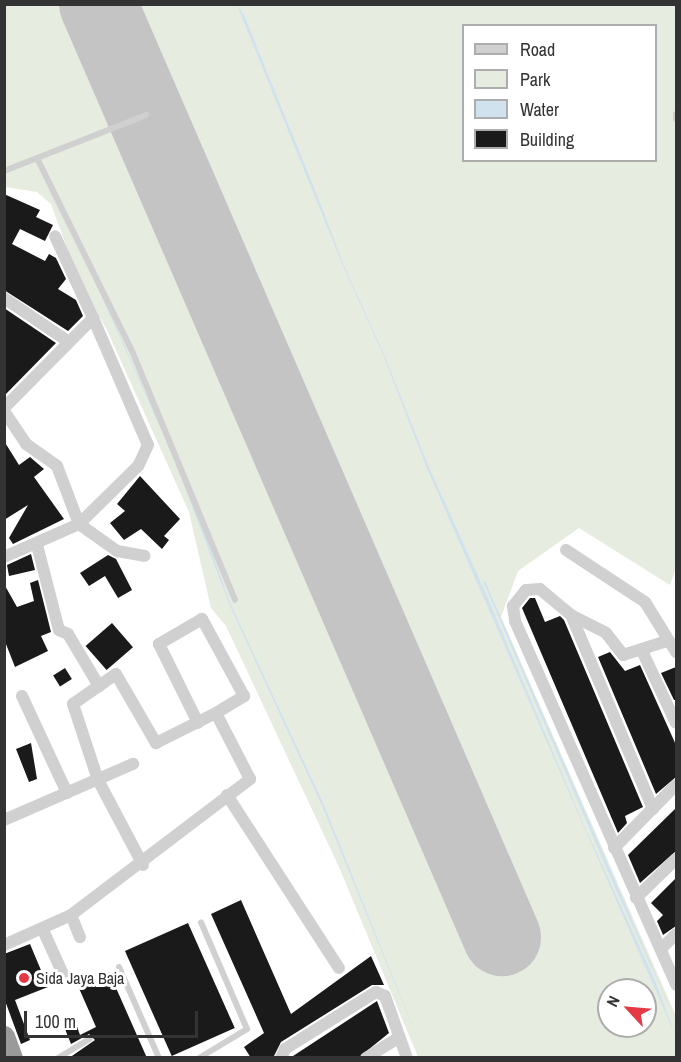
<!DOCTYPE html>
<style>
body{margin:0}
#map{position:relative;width:681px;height:1062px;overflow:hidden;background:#fff;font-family:"Archivo Narrow",sans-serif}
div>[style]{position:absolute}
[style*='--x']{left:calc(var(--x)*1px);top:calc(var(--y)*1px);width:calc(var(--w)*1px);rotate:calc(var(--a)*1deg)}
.green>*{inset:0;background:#e6ecdf}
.water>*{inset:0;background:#cfe2ee}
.runway>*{height:78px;margin:-39px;padding:0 39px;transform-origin:39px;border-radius:39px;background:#c4c4c4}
.building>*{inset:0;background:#1a1a1a;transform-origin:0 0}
.lane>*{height:6px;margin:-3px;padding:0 3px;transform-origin:3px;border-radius:3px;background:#d0d0d0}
.street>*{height:12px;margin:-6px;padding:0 6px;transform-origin:6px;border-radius:6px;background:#d0d0d0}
.highway>*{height:21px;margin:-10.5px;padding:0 10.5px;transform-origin:10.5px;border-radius:10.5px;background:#9a9a9a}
.dots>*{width:16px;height:16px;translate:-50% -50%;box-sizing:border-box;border:3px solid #fff;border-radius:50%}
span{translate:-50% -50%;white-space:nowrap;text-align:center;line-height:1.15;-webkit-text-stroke:6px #fff;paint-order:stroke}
.poi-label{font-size:16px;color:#333}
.left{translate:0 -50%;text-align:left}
.frame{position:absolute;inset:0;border:6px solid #333;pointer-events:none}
.legend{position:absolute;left:462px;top:24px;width:195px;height:138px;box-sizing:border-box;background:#fff;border:2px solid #adadad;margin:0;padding:8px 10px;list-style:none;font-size:18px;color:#333}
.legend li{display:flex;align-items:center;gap:12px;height:30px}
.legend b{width:30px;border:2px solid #adadad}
.north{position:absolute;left:597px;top:978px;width:60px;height:60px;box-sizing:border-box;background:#fff;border:2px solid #adadad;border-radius:50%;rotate:296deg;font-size:16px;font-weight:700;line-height:24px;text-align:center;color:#333}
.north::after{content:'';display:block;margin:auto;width:21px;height:27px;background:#e63946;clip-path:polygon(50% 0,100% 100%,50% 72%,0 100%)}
.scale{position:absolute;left:24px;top:1011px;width:174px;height:27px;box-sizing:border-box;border:3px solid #333;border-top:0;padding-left:8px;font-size:18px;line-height:21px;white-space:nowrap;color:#333;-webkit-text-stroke:4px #fff;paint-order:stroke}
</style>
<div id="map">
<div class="green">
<div style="clip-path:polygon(evenodd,5px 5px,69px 5px,479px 947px,526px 926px,127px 5px,676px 5px,676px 568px,670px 585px,579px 528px,518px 571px,501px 617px,676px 1016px,676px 1057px,418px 1057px,339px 867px,226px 626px,211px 608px,189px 512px,106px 328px,80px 284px,51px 204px,37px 192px,5px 187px,5px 5px,464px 26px,656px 26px,656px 160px,464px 160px,464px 26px,5px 5px,609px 990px,645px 990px,645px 1026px,609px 1026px,609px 990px)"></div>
</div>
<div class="water">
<div style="clip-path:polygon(237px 5px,244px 15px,321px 205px,342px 261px,385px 357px,428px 465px,487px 596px,583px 823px,654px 978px,676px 1037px,426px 466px,384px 357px,341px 261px)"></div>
<div style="clip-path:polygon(35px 165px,87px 262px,174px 456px,199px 517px,231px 605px,324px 805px,425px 1057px,322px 806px,230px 606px,173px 456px,87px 264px)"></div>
<div style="clip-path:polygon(483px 581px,485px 581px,676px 1021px,612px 881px)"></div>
</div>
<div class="runway">
<div style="--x:98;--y:4;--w:1017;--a:66.59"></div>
</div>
<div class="building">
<div style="clip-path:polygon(4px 194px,40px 210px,36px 217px,53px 225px,45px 241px,20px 229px,12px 244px,45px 261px,49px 254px,56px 258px,66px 279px,58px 289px,76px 300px,83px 316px,68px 331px,4px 290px)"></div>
<div style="clip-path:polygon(4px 308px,56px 343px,4px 396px)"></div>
<div style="clip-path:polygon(4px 441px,19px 465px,30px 457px,44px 469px,34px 477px,64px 519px,13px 544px,9px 538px,28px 505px,4px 520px)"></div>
<div style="clip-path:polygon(140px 476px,180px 519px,164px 536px,169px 540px,162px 549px,141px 529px,124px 540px,110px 523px,125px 511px,117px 504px)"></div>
<div style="clip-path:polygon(31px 554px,35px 570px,9px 576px,7px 565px)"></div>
<div style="clip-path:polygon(108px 555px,116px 559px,132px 590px,118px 598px,105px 576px,89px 586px,80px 573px)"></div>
<div style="clip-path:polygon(38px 580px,51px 632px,41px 636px,48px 651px,15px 667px,4px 639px,4px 584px,17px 607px,34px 601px,30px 583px)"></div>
<div style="clip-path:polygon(530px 598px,535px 598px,545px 622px,560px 616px,564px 620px,643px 807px,625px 816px,627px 823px,618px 833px,522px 608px)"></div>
<div style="left:112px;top:623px;width:32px;height:35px;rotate:49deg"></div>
<div style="clip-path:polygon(610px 652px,625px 671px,640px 665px,676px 745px,676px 777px,656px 794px,598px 657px)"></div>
<div style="clip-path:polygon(676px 667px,676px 700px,674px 700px,661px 673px)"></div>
<div style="left:65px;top:668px;width:13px;height:14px;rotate:58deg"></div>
<div style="clip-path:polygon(31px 743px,37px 779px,29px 782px,16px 749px)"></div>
<div style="clip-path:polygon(676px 808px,676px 851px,640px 883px,628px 855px)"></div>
<div style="clip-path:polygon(676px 878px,676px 926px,663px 935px,657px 921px,663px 915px,651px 903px)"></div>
<div style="clip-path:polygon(241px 900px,291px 1014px,371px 956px,384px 985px,372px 985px,281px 1042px,273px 1058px,251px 1058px,244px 1047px,264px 1033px,211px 914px)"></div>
<div style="left:188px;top:923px;width:115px;height:69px;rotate:66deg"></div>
<div style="clip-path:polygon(30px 944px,48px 987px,15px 1000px,30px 1040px,21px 1044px,4px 998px,4px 954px)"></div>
<div style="clip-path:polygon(109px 972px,147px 1058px,69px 1058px,95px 1040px,89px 1034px,71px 1044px,65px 1029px,76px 1024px,80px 1035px,96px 1027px,78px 986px)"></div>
<div style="clip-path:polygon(377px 1001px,389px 1033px,358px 1058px,290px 1058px)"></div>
</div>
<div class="lane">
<div style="--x:676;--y:114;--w:5;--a:90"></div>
<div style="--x:38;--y:160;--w:213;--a:63.8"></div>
<div style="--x:132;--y:351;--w:269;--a:67.5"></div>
<div style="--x:4;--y:171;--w:153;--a:-21.5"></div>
<div style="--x:119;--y:967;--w:99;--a:66.3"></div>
<div style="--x:58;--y:1058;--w:37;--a:-31"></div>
<div style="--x:199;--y:1058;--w:56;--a:-31.1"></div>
<div style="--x:247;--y:1029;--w:116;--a:-113.3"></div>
</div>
<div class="street">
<div style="--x:4;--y:298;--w:78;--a:34.1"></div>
<div style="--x:93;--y:318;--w:138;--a:66.6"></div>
<div style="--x:148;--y:445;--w:23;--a:115"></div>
<div style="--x:138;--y:466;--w:83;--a:135.5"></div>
<div style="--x:79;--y:524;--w:47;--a:35.4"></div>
<div style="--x:117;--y:551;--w:28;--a:10"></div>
<div style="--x:4;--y:408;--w:127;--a:-45.3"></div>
<div style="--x:93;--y:318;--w:90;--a:-114.9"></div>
<div style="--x:4;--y:411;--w:40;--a:56"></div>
<div style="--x:26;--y:444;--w:38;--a:35"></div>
<div style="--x:57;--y:466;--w:62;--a:69.2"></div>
<div style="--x:79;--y:524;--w:82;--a:156.3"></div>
<div style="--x:37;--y:545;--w:88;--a:75.5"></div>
<div style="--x:59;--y:630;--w:10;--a:24"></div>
<div style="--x:68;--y:634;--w:61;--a:59.2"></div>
<div style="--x:566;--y:550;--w:95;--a:33.4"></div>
<div style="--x:645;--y:602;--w:59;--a:58.2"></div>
<div style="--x:571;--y:615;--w:39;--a:27"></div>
<div style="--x:606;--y:633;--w:28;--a:52"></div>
<div style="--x:623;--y:655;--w:46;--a:-17.7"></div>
<div style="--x:643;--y:653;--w:77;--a:64.8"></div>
<div style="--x:22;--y:696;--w:107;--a:65.1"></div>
<div style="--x:227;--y:795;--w:206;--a:57.1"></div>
<div style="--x:653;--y:809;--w:211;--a:-112.9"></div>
<div style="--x:571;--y:615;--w:40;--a:-140"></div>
<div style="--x:540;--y:589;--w:14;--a:176"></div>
<div style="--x:526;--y:590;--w:21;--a:129"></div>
<div style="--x:513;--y:606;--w:15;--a:82"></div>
<div style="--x:515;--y:621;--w:398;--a:66.1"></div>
<div style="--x:4;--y:820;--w:141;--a:-23.5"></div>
<div style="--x:614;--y:848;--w:88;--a:-45.5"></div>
<div style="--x:143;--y:865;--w:96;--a:-117.9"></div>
<div style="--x:98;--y:780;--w:80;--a:-108.2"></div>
<div style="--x:73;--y:704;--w:52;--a:-34.9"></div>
<div style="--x:116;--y:674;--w:80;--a:59.9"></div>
<div style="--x:156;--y:743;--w:67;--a:-26.6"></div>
<div style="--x:636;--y:898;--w:56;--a:-44.3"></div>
<div style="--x:71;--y:915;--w:24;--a:68"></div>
<div style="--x:43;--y:930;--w:48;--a:65.6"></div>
<div style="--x:4;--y:945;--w:73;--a:-24.1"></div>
<div style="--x:71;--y:915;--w:225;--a:-37.2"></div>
<div style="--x:250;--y:779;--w:74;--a:-117.3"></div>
<div style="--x:216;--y:713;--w:33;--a:-31"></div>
<div style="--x:244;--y:696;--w:88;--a:-118.6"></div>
<div style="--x:202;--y:619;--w:50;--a:149.8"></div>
<div style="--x:159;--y:644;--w:88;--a:63.7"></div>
<div style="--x:661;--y:949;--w:21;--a:-45"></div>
<div style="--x:281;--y:1058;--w:10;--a:-66"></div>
<div style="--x:285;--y:1049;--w:107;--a:-32.1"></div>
<div style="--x:376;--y:992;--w:10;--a:24"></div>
<div style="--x:385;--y:996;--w:66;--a:70.5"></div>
<div style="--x:366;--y:1058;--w:39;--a:-32"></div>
</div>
<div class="highway">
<div style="--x:4;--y:1036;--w:23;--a:70"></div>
</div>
<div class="dots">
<div style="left:24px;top:978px;background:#e63946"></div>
</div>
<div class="poi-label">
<span class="left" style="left:36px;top:978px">Sida Jaya Baja</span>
</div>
<div class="frame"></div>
<ul class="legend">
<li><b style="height:8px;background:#d0d0d0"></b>Road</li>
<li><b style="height:16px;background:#e6ecdf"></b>Park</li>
<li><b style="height:16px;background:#cfe2ee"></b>Water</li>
<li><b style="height:16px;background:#1a1a1a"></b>Building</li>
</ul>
<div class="north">N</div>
<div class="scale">100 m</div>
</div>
